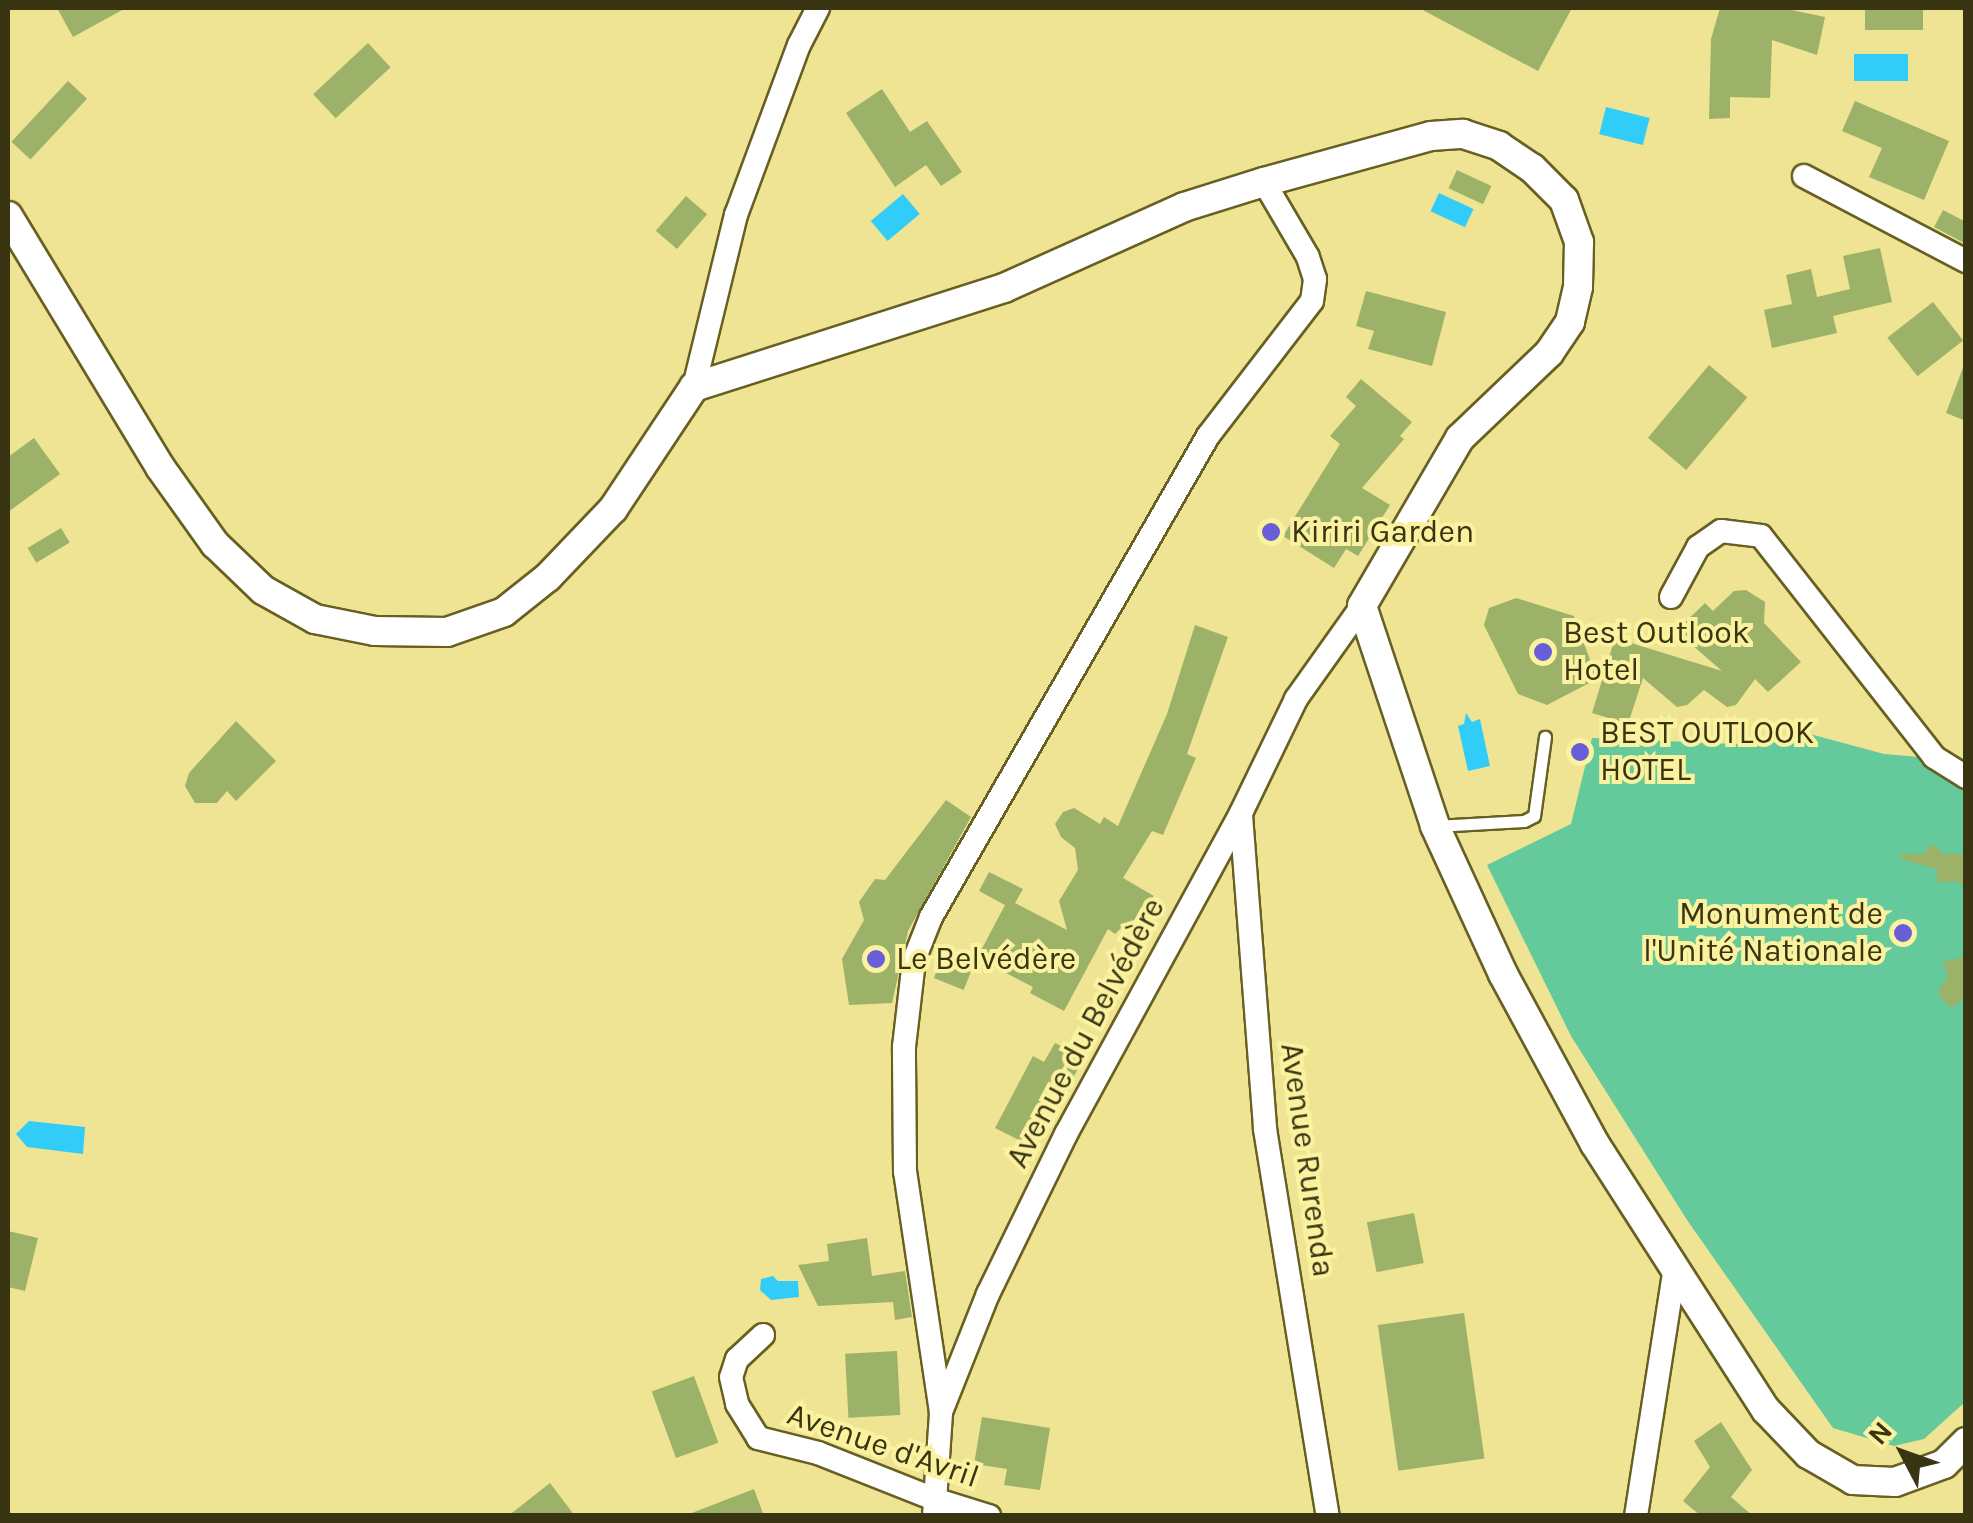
<!DOCTYPE html>
<meta charset="utf-8">
<style>
body{margin:0}
#map{position:relative;width:1973px;height:1523px;overflow:hidden;background:#eee493;font-family:Karla,sans-serif}
div>[style]{position:absolute}
[style*='--x']{left:calc(var(--x)*1px);top:calc(var(--y)*1px);width:calc(var(--w)*1px);rotate:calc(var(--a)*1deg)}
.green>*{inset:0;background:#64c99b}
.water>*{inset:0;background:#32ccf8;transform-origin:0 0}
.building>*{inset:0;background:#9cb268;transform-origin:0 0}
.roads{filter:drop-shadow(2px 0 #676022) drop-shadow(-2px 0 #676022) drop-shadow(0 2px #676022) drop-shadow(0 -2px #676022)}
.service>*{height:11px;margin:-5.5px;padding:0 5.5px;transform-origin:5.5px;border-radius:5.5px;background:#fff}
.minor>*{height:22px;margin:-11px;padding:0 11px;transform-origin:11px;border-radius:11px;background:#fff}
.tertiary>*{height:28px;margin:-14px;padding:0 14px;transform-origin:14px;border-radius:14px;background:#fff}
.dots>*{width:28px;height:28px;translate:-50% -50%;box-sizing:border-box;border:5px solid #fbf2a0;border-radius:50%}
span{translate:-50% -50%;white-space:nowrap;text-align:center;line-height:1.15;-webkit-text-stroke:8px #fbf2a0;paint-order:stroke}
.poi-label{font-size:32px;color:#393513}
.left{translate:0 -50%;text-align:left}
.right{translate:-100% -50%;text-align:right}
.street-label{font-size:32px;color:#393513}
.frame{position:absolute;inset:0;border:10px solid #393513;pointer-events:none}
.north{position:absolute;left:1853px;top:1403px;width:100px;height:100px;-webkit-text-stroke:8px #fbf2a0;paint-order:stroke;rotate:311deg;font-size:28px;font-weight:700;line-height:40px;text-align:center;color:#393513}
.north::after{content:'';display:block;margin:auto;width:35px;height:45px;background:#393513;clip-path:polygon(50% 0,100% 100%,50% 72%,0 100%)}
</style>
<div id="map">
<div class="green">
<div style="clip-path:polygon(1810px 734px,1884px 754px,1965px 761px,1965px 1402px,1924px 1439px,1894px 1446px,1833px 1428px,1687px 1220px,1571px 1036px,1487px 865px,1571px 824px,1592px 738px,1759px 745px)"></div>
</div>
<div class="water">
<div style="left:1908px;top:54px;width:27px;height:54px;rotate:90deg"></div>
<div style="left:1606px;top:107px;width:45px;height:28px;rotate:14deg"></div>
<div style="left:1439px;top:193px;width:38px;height:20px;rotate:25deg"></div>
<div style="left:903px;top:194px;width:26px;height:42px;rotate:50deg"></div>
<div style="clip-path:polygon(1466px 713px,1472px 722px,1480px 719px,1490px 766px,1468px 771px,1458px 726px,1464px 724px)"></div>
<div style="clip-path:polygon(29px 1121px,85px 1127px,83px 1154px,27px 1147px,16px 1134px)"></div>
<div style="clip-path:polygon(773px 1276px,778px 1281px,798px 1281px,799px 1297px,771px 1300px,760px 1290px,761px 1279px)"></div>
</div>
<div class="building">
<div style="clip-path:polygon(57px 8px,126px 8px,73px 37px)"></div>
<div style="clip-path:polygon(1419px 8px,1572px 8px,1538px 71px)"></div>
<div style="clip-path:polygon(1720px 8px,1782px 8px,1825px 17px,1817px 55px,1772px 40px,1770px 98px,1730px 97px,1730px 118px,1709px 119px,1711px 39px)"></div>
<div style="left:1865px;top:8px;width:58px;height:22px"></div>
<div style="left:368px;top:43px;width:33px;height:75px;rotate:47deg"></div>
<div style="left:68px;top:81px;width:26px;height:83px;rotate:43deg"></div>
<div style="clip-path:polygon(882px 89px,910px 132px,927px 121px,962px 172px,941px 186px,926px 165px,895px 187px,846px 113px)"></div>
<div style="clip-path:polygon(1855px 101px,1949px 141px,1924px 200px,1869px 177px,1882px 148px,1842px 131px)"></div>
<div style="left:1457px;top:170px;width:38px;height:20px;rotate:25deg"></div>
<div style="left:686px;top:196px;width:28px;height:46px;rotate:41deg"></div>
<div style="clip-path:polygon(1943px 210px,1966px 222px,1966px 244px,1934px 227px)"></div>
<div style="clip-path:polygon(1880px 248px,1892px 302px,1833px 316px,1837px 333px,1772px 348px,1764px 310px,1792px 304px,1786px 275px,1811px 269px,1817px 297px,1850px 289px,1843px 256px)"></div>
<div style="clip-path:polygon(1366px 291px,1446px 312px,1432px 366px,1368px 349px,1374px 331px,1356px 326px)"></div>
<div style="left:1933px;top:302px;width:49px;height:58px;rotate:52deg"></div>
<div style="left:1709px;top:365px;width:50px;height:95px;rotate:40deg"></div>
<div style="clip-path:polygon(1964px 365px,1966px 366px,1966px 421px,1946px 413px)"></div>
<div style="clip-path:polygon(1361px 379px,1412px 422px,1400px 436px,1404px 439px,1362px 488px,1390px 505px,1358px 556px,1346px 549px,1334px 568px,1283px 536px,1340px 444px,1330px 436px,1356px 406px,1346px 397px)"></div>
<div style="clip-path:polygon(34px 438px,60px 474px,8px 512px,8px 457px)"></div>
<div style="left:61px;top:528px;width:17px;height:39px;rotate:59deg"></div>
<div style="clip-path:polygon(1746px 590px,1765px 602px,1764px 623px,1801px 662px,1768px 692px,1755px 679px,1736px 705px,1727px 707px,1704px 690px,1687px 705px,1677px 707px,1643px 678px,1628px 724px,1592px 713px,1615px 638px,1722px 671px,1676px 631px,1705px 603px,1713px 611px,1734px 591px)"></div>
<div style="clip-path:polygon(1516px 598px,1574px 616px,1597px 679px,1547px 705px,1518px 694px,1484px 625px,1489px 608px)"></div>
<div style="clip-path:polygon(1195px 625px,1228px 637px,1187px 754px,1196px 758px,1163px 835px,1152px 831px,1123px 878px,1154px 896px,1137px 926px,1122px 927px,1115px 934px,1108px 929px,1064px 1011px,1030px 993px,1033px 987px,977px 958px,1005px 905px,979px 891px,989px 872px,1023px 889px,1015px 903px,1067px 930px,1059px 901px,1078px 870px,1075px 848px,1061px 837px,1055px 824px,1063px 812px,1074px 808px,1100px 824px,1104px 817px,1118px 826px,1167px 714px)"></div>
<div style="clip-path:polygon(236px 721px,276px 761px,236px 801px,227px 791px,217px 803px,195px 803px,185px 786px,189px 773px)"></div>
<div style="clip-path:polygon(946px 800px,971px 817px,908px 931px,892px 1003px,849px 1005px,842px 959px,864px 920px,859px 902px,875px 879px,885px 880px)"></div>
<div style="clip-path:polygon(1933px 844px,1943px 854px,1966px 854px,1966px 886px,1955px 881px,1937px 883px,1937px 869px,1901px 859px,1901px 854px,1923px 854px)"></div>
<div style="left:944px;top:953px;width:32px;height:27px;rotate:22deg"></div>
<div style="clip-path:polygon(1966px 956px,1966px 993px,1956px 1006px,1950px 1007px,1940px 997px,1939px 989px,1948px 977px,1943px 962px)"></div>
<div style="clip-path:polygon(1055px 1043px,1084px 1058px,1068px 1087px,1053px 1079px,1021px 1141px,995px 1128px,1033px 1056px,1044px 1062px)"></div>
<div style="left:1414px;top:1213px;width:51px;height:48px;rotate:79deg"></div>
<div style="clip-path:polygon(8px 1231px,38px 1238px,25px 1291px,8px 1287px)"></div>
<div style="clip-path:polygon(867px 1238px,872px 1276px,905px 1271px,912px 1317px,895px 1320px,893px 1302px,818px 1306px,798px 1265px,829px 1261px,827px 1244px)"></div>
<div style="left:1464px;top:1313px;width:147px;height:87px;rotate:82deg"></div>
<div style="left:897px;top:1351px;width:64px;height:52px;rotate:87deg"></div>
<div style="left:694px;top:1376px;width:71px;height:45px;rotate:70deg"></div>
<div style="clip-path:polygon(982px 1417px,1050px 1428px,1040px 1490px,1004px 1485px,1007px 1469px,974px 1464px)"></div>
<div style="clip-path:polygon(1721px 1422px,1752px 1470px,1731px 1497px,1753px 1516px,1701px 1516px,1683px 1501px,1710px 1467px,1694px 1441px)"></div>
<div style="clip-path:polygon(550px 1483px,575px 1516px,508px 1516px)"></div>
<div style="clip-path:polygon(754px 1489px,764px 1516px,689px 1516px,689px 1514px)"></div>
</div>
<div class="roads">
<div class="service">
<div style="--x:1435;--y:826;--w:89;--a:-3.2"></div>
<div style="--x:1524;--y:821;--w:11;--a:-27"></div>
<div style="--x:1534;--y:816;--w:80;--a:-82.1"></div>
</div>
<div class="minor">
<div style="--x:1804;--y:176;--w:183;--a:27.7"></div>
<div style="--x:694;--y:387;--w:177;--a:-76.3"></div>
<div style="--x:736;--y:215;--w:181;--a:-69.7"></div>
<div style="--x:799;--y:45;--w:42;--a:-62.8"></div>
<div style="--x:1671;--y:597;--w:57;--a:-61.6"></div>
<div style="--x:1698;--y:547;--w:28;--a:-35"></div>
<div style="--x:1721;--y:531;--w:40;--a:7.1"></div>
<div style="--x:1761;--y:536;--w:281;--a:51.9"></div>
<div style="--x:1934;--y:757;--w:38;--a:32"></div>
<div style="--x:1241;--y:815;--w:315;--a:85.6"></div>
<div style="--x:1265;--y:1129;--w:392;--a:80.8"></div>
<div style="--x:763;--y:1335;--w:35;--a:137"></div>
<div style="--x:737;--y:1359;--w:19;--a:108"></div>
<div style="--x:731;--y:1377;--w:28;--a:77"></div>
<div style="--x:737;--y:1404;--w:40;--a:58"></div>
<div style="--x:758;--y:1438;--w:62;--a:14"></div>
<div style="--x:818;--y:1453;--w:125;--a:21.6"></div>
<div style="--x:934;--y:1499;--w:58;--a:17.2"></div>
<div style="--x:941;--y:1412;--w:243;--a:-98.5"></div>
<div style="--x:905;--y:1172;--w:125;--a:-90.5"></div>
<div style="--x:904;--y:1047;--w:88;--a:-83.4"></div>
<div style="--x:914;--y:960;--w:46;--a:-68.4"></div>
<div style="--x:931;--y:917;--w:555;--a:-60.06"></div>
<div style="--x:1208;--y:436;--w:170;--a:-52.4"></div>
<div style="--x:1312;--y:301;--w:22;--a:-82"></div>
<div style="--x:1315;--y:279;--w:23;--a:-108"></div>
<div style="--x:1308;--y:257;--w:87;--a:-120.4"></div>
<div style="--x:934;--y:1516;--w:104;--a:-86.1"></div>
<div style="--x:941;--y:1412;--w:127;--a:-68.3"></div>
<div style="--x:988;--y:1294;--w:178;--a:-64"></div>
<div style="--x:1066;--y:1134;--w:366;--a:-61.4"></div>
<div style="--x:1241;--y:813;--w:127;--a:-64.2"></div>
<div style="--x:1296;--y:699;--w:114;--a:-54.6"></div>
<div style="--x:1636;--y:1516;--w:245;--a:-81.1"></div>
</div>
<div class="tertiary">
<div style="--x:8;--y:216;--w:293;--a:58.8"></div>
<div style="--x:160;--y:467;--w:95;--a:54.5"></div>
<div style="--x:215;--y:544;--w:66;--a:43.8"></div>
<div style="--x:263;--y:590;--w:60;--a:29.1"></div>
<div style="--x:315;--y:619;--w:61;--a:11.3"></div>
<div style="--x:375;--y:631;--w:72;--a:0.8"></div>
<div style="--x:447;--y:632;--w:60;--a:-19.3"></div>
<div style="--x:504;--y:612;--w:56;--a:-38.5"></div>
<div style="--x:548;--y:577;--w:94;--a:-46.3"></div>
<div style="--x:613;--y:509;--w:146;--a:-56.4"></div>
<div style="--x:694;--y:387;--w:325;--a:-17.7"></div>
<div style="--x:1004;--y:288;--w:197;--a:-24.2"></div>
<div style="--x:1184;--y:207;--w:84;--a:-17.4"></div>
<div style="--x:1264;--y:182;--w:173;--a:-15.4"></div>
<div style="--x:1431;--y:136;--w:32;--a:-4"></div>
<div style="--x:1463;--y:134;--w:38;--a:18"></div>
<div style="--x:1499;--y:146;--w:40;--a:34"></div>
<div style="--x:1532;--y:168;--w:45;--a:45"></div>
<div style="--x:1564;--y:200;--w:45;--a:70.3"></div>
<div style="--x:1579;--y:242;--w:45;--a:91.3"></div>
<div style="--x:1578;--y:287;--w:36;--a:103"></div>
<div style="--x:1570;--y:322;--w:37;--a:124"></div>
<div style="--x:1549;--y:353;--w:123;--a:136.3"></div>
<div style="--x:1460;--y:438;--w:194;--a:120.3"></div>
<div style="--x:1362;--y:606;--w:232;--a:71.6"></div>
<div style="--x:1435;--y:826;--w:163;--a:65.3"></div>
<div style="--x:1503;--y:974;--w:193;--a:61.6"></div>
<div style="--x:1595;--y:1144;--w:316;--a:57.3"></div>
<div style="--x:1766;--y:1410;--w:61;--a:46.3"></div>
<div style="--x:1808;--y:1454;--w:52;--a:30"></div>
<div style="--x:1853;--y:1480;--w:42;--a:2.7"></div>
<div style="--x:1895;--y:1482;--w:52;--a:-20.2"></div>
<div style="--x:1944;--y:1464;--w:31;--a:-45"></div>
</div>
</div>
<div class="dots">
<div style="left:1271px;top:532px;background:#685ed8"></div>
<div style="left:1543px;top:652px;background:#685ed8"></div>
<div style="left:1580px;top:752px;background:#685ed8"></div>
<div style="left:1903px;top:933px;background:#685ed8"></div>
<div style="left:876px;top:959px;background:#685ed8"></div>
</div>
<div class="poi-label">
<span class="left" style="left:1291px;top:532px">Kiriri Garden</span>
<span class="left" style="left:1563px;top:652px">Best Outlook<br>Hotel</span>
<span class="left" style="left:1600px;top:752px">BEST OUTLOOK<br>HOTEL</span>
<span class="right" style="left:1883px;top:933px">Monument de<br>l'Unité Nationale</span>
<span class="left" style="left:896px;top:959px">Le Belvédère</span>
</div>
<div class="street-label">
<span style="left:1086px;top:1033px;rotate:-62deg">Avenue du Belvédère</span>
<span style="left:1307px;top:1160px;rotate:82deg">Avenue Rurenda</span>
<span style="left:883px;top:1446px;rotate:19deg">Avenue d'Avril</span>
</div>
<div class="frame"></div>
<div class="north">N</div>
</div>
